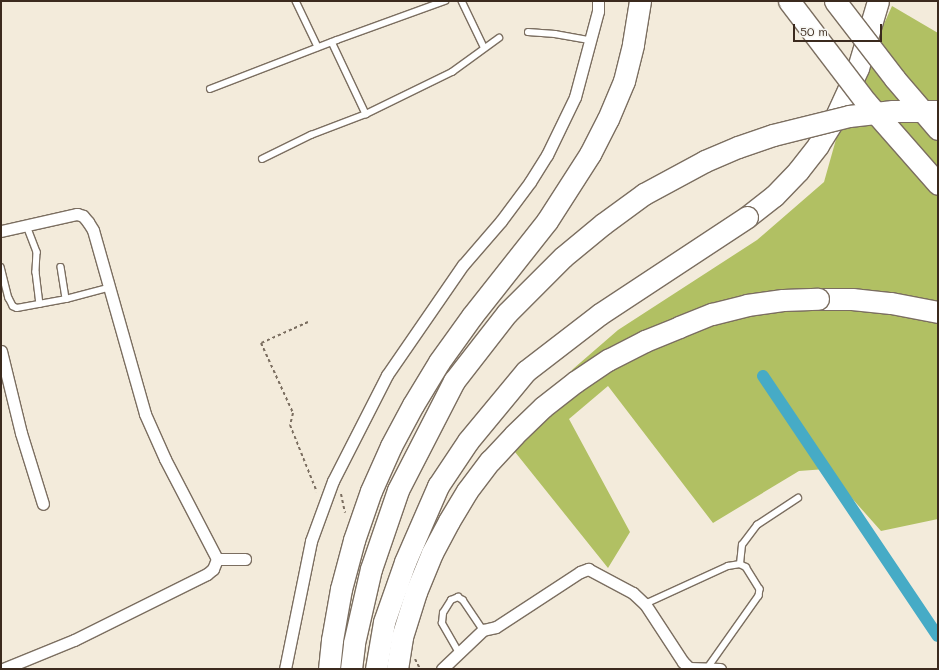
<!DOCTYPE html>
<style>
body{margin:0}
#map{position:relative;width:939px;height:670px;overflow:hidden;background:#f3ebdb;font-family:Mali,sans-serif}
div>[style]{position:absolute}
[style*='--x']{left:calc(var(--x)*1px);top:calc(var(--y)*1px);width:calc(var(--w)*1px);rotate:calc(var(--a)*1deg)}
.green>*{inset:0;background:#b1c063}
.canal>*{height:12px;margin:-6px;padding:0 6px;transform-origin:6px;border-radius:6px;background:#46abc6}
.path>*{height:2px;margin-top:-1px;transform-origin:0;background:repeating-linear-gradient(90deg,#7b6e60 0 3px,transparent 0 6px)}
.roads{filter:drop-shadow(1px 0 #7b6e60) drop-shadow(-1px 0 #7b6e60) drop-shadow(0 1px #7b6e60) drop-shadow(0 -1px #7b6e60)}
.service>*{height:5.5px;margin:-2.75px;padding:0 2.75px;transform-origin:2.75px;border-radius:2.75px;background:#fff}
.minor>*{height:11px;margin:-5.5px;padding:0 5.5px;transform-origin:5.5px;border-radius:5.5px;background:#fff}
.motorway>*{height:21px;margin:-10.5px;padding:0 10.5px;transform-origin:10.5px;border-radius:10.5px;background:#fff}
.bridges{filter:drop-shadow(1px 0 #7b6e60) drop-shadow(-1px 0 #7b6e60) drop-shadow(0 1px #7b6e60) drop-shadow(0 -1px #7b6e60)}
.motorway-bridge>*{height:21px;margin:-10.5px;padding:0 10.5px;transform-origin:10.5px;border-radius:10.5px;background:#fff}
span{translate:-50% -50%;white-space:nowrap;text-align:center;line-height:1.15;-webkit-text-stroke:4px #f6f6f2;paint-order:stroke}
.frame{position:absolute;inset:0;border:2px solid #3b2a1e;pointer-events:none}
.scale{position:absolute;left:793px;top:24px;width:89px;height:18px;box-sizing:border-box;border:2px solid #3b2a1e;border-top:0;padding-left:5px;font-size:12px;line-height:14px;white-space:nowrap;color:#3b2a1e;-webkit-text-stroke:3px #f6f6f2;paint-order:stroke}
</style>
<div id="map">
<div class="green">
<div style="clip-path:polygon(892px 6px,938px 33px,938px 519px,881px 531px,826px 469px,799px 471px,713px 523px,608px 386px,569px 419px,630px 532px,608px 568px,507px 442px,573px 369px,618px 330px,757px 240px,824px 182px,842px 118px)"></div>
</div>
<div class="canal">
<div style="--x:763;--y:376;--w:313;--a:56.1"></div>
</div>
<div class="path">
<div style="--x:308;--y:322;--w:51;--a:155.9"></div>
<div style="--x:261;--y:343;--w:77;--a:65.4"></div>
<div style="--x:293;--y:413;--w:12;--a:104"></div>
<div style="--x:290;--y:425;--w:72;--a:68.1"></div>
<div style="--x:341;--y:494;--w:19;--a:78"></div>
<div style="--x:415;--y:659;--w:11;--a:63"></div>
</div>
<div class="roads">
<div class="service">
<div style="--x:296;--y:1;--w:51;--a:64.4"></div>
<div style="--x:462;--y:1;--w:51;--a:64.4"></div>
<div style="--x:528;--y:32;--w:27;--a:4"></div>
<div style="--x:555;--y:34;--w:36;--a:10"></div>
<div style="--x:332;--y:42;--w:80;--a:64.7"></div>
<div style="--x:210;--y:89;--w:136;--a:-21.1"></div>
<div style="--x:337;--y:40;--w:115;--a:-19.9"></div>
<div style="--x:262;--y:159;--w:55;--a:-26.1"></div>
<div style="--x:311;--y:135;--w:59;--a:-20.9"></div>
<div style="--x:366;--y:114;--w:96;--a:-26"></div>
<div style="--x:452;--y:72;--w:58;--a:-35.9"></div>
<div style="--x:27;--y:226;--w:28;--a:69"></div>
<div style="--x:37;--y:252;--w:20;--a:93"></div>
<div style="--x:36;--y:272;--w:32;--a:83"></div>
<div style="--x:1;--y:267;--w:32;--a:76"></div>
<div style="--x:9;--y:298;--w:9;--a:63"></div>
<div style="--x:13;--y:306;--w:4;--a:27"></div>
<div style="--x:17;--y:308;--w:50;--a:-10.4"></div>
<div style="--x:66;--y:299;--w:43;--a:-14.7"></div>
<div style="--x:61;--y:267;--w:32;--a:81"></div>
<div style="--x:740;--y:564;--w:19;--a:-84"></div>
<div style="--x:742;--y:545;--w:25;--a:-53"></div>
<div style="--x:757;--y:525;--w:49;--a:-33.4"></div>
<div style="--x:645;--y:604;--w:91;--a:-24.6"></div>
<div style="--x:728;--y:566;--w:12;--a:-9"></div>
<div style="--x:740;--y:564;--w:7;--a:27"></div>
<div style="--x:746;--y:567;--w:26;--a:58"></div>
<div style="--x:760;--y:589;--w:7;--a:98"></div>
<div style="--x:759;--y:596;--w:88;--a:125.3"></div>
<div style="--x:459;--y:653;--w:34;--a:-120"></div>
<div style="--x:442;--y:623;--w:10;--a:-84"></div>
<div style="--x:443;--y:613;--w:15;--a:-58"></div>
<div style="--x:451;--y:600;--w:8;--a:-23"></div>
<div style="--x:458;--y:597;--w:6;--a:31"></div>
<div style="--x:463;--y:600;--w:36;--a:56"></div>
</div>
<div class="minor">
<div style="--x:1;--y:231;--w:78;--a:-12.6"></div>
<div style="--x:77;--y:214;--w:6;--a:18"></div>
<div style="--x:83;--y:216;--w:8;--a:50"></div>
<div style="--x:88;--y:222;--w:9;--a:58"></div>
<div style="--x:93;--y:230;--w:191;--a:74.2"></div>
<div style="--x:145;--y:414;--w:49;--a:66"></div>
<div style="--x:165;--y:459;--w:113;--a:62.5"></div>
<div style="--x:217;--y:559;--w:11;--a:112"></div>
<div style="--x:213;--y:569;--w:8;--a:140"></div>
<div style="--x:207;--y:574;--w:148;--a:153.6"></div>
<div style="--x:74;--y:640;--w:77;--a:157.8"></div>
<div style="--x:1;--y:351;--w:84;--a:76.3"></div>
<div style="--x:21;--y:433;--w:74;--a:72.8"></div>
<div style="--x:217;--y:559;--w:28;--a:0"></div>
<div style="--x:285;--y:669;--w:131;--a:-78.5"></div>
<div style="--x:311;--y:541;--w:64;--a:-69.9"></div>
<div style="--x:333;--y:481;--w:119;--a:-63"></div>
<div style="--x:387;--y:375;--w:134;--a:-55.4"></div>
<div style="--x:463;--y:265;--w:58;--a:-49.2"></div>
<div style="--x:501;--y:221;--w:49;--a:-53.4"></div>
<div style="--x:530;--y:182;--w:32;--a:-58"></div>
<div style="--x:547;--y:155;--w:64;--a:-64.2"></div>
<div style="--x:575;--y:97;--w:89;--a:-75"></div>
<div style="--x:598;--y:11;--w:10;--a:-90"></div>
<div style="--x:442;--y:669;--w:57;--a:-43.6"></div>
<div style="--x:483;--y:630;--w:13;--a:-13"></div>
<div style="--x:496;--y:627;--w:100;--a:-33.2"></div>
<div style="--x:580;--y:572;--w:9;--a:-21"></div>
<div style="--x:588;--y:569;--w:51;--a:28.1"></div>
<div style="--x:633;--y:593;--w:16;--a:43"></div>
<div style="--x:645;--y:604;--w:69;--a:56.8"></div>
<div style="--x:683;--y:662;--w:8;--a:45"></div>
<div style="--x:689;--y:668;--w:31;--a:2"></div>
</div>
<div class="motorway">
<div style="--x:747;--y:217;--w:34;--a:-38"></div>
<div style="--x:774;--y:196;--w:35;--a:-46"></div>
<div style="--x:798;--y:171;--w:33;--a:-52"></div>
<div style="--x:818;--y:145;--w:34;--a:-58"></div>
<div style="--x:836;--y:116;--w:53;--a:-65.4"></div>
<div style="--x:858;--y:68;--w:70;--a:-73.4"></div>
<div style="--x:818;--y:299;--w:34;--a:0"></div>
<div style="--x:852;--y:299;--w:39;--a:6"></div>
<div style="--x:891;--y:303;--w:48;--a:10.8"></div>
</div>
</div>
<div class="bridges">
<div class="motorway-bridge">
<div style="--x:789;--y:1;--w:127;--a:52.7"></div>
<div style="--x:866;--y:102;--w:109;--a:48.7"></div>
<div style="--x:835;--y:1;--w:98;--a:52.4"></div>
<div style="--x:895;--y:79;--w:66;--a:49.3"></div>
<div style="--x:329;--y:669;--w:29;--a:-84"></div>
<div style="--x:332;--y:640;--w:52;--a:-80"></div>
<div style="--x:341;--y:589;--w:51;--a:-75.1"></div>
<div style="--x:354;--y:540;--w:52;--a:-70.9"></div>
<div style="--x:371;--y:491;--w:49;--a:-66"></div>
<div style="--x:391;--y:446;--w:47;--a:-61.8"></div>
<div style="--x:413;--y:405;--w:50;--a:-58.8"></div>
<div style="--x:439;--y:362;--w:57;--a:-54.3"></div>
<div style="--x:472;--y:316;--w:121;--a:-51.7"></div>
<div style="--x:547;--y:221;--w:80;--a:-57.3"></div>
<div style="--x:590;--y:154;--w:39;--a:-63"></div>
<div style="--x:608;--y:119;--w:41;--a:-67.2"></div>
<div style="--x:624;--y:81;--w:38;--a:-76"></div>
<div style="--x:633;--y:44;--w:44;--a:-80.8"></div>
<div style="--x:351;--y:669;--w:26;--a:-83"></div>
<div style="--x:354;--y:643;--w:76;--a:-77.1"></div>
<div style="--x:371;--y:569;--w:83;--a:-71.1"></div>
<div style="--x:398;--y:490;--w:123;--a:-62.8"></div>
<div style="--x:454;--y:381;--w:86;--a:-52.1"></div>
<div style="--x:507;--y:313;--w:79;--a:-45"></div>
<div style="--x:563;--y:257;--w:52;--a:-39.5"></div>
<div style="--x:603;--y:224;--w:51;--a:-36.2"></div>
<div style="--x:644;--y:194;--w:69;--a:-28.4"></div>
<div style="--x:705;--y:161;--w:36;--a:-23"></div>
<div style="--x:738;--y:147;--w:37;--a:-19"></div>
<div style="--x:773;--y:135;--w:78;--a:-14"></div>
<div style="--x:849;--y:116;--w:44;--a:-6.5"></div>
<div style="--x:893;--y:111;--w:45;--a:0"></div>
<div style="--x:376;--y:669;--w:48;--a:-80.3"></div>
<div style="--x:384;--y:622;--w:64;--a:-70.7"></div>
<div style="--x:405;--y:562;--w:83;--a:-66.5"></div>
<div style="--x:438;--y:486;--w:54;--a:-56.3"></div>
<div style="--x:468;--y:441;--w:91;--a:-50.4"></div>
<div style="--x:526;--y:371;--w:93;--a:-37.6"></div>
<div style="--x:600;--y:314;--w:176;--a:-33.4"></div>
<div style="--x:397;--y:669;--w:32;--a:-81"></div>
<div style="--x:402;--y:637;--w:47;--a:-72.7"></div>
<div style="--x:416;--y:592;--w:42;--a:-67.7"></div>
<div style="--x:432;--y:553;--w:36;--a:-62"></div>
<div style="--x:449;--y:521;--w:35;--a:-59"></div>
<div style="--x:467;--y:491;--w:38;--a:-53"></div>
<div style="--x:490;--y:461;--w:35;--a:-47"></div>
<div style="--x:514;--y:435;--w:40;--a:-44"></div>
<div style="--x:543;--y:407;--w:41;--a:-38"></div>
<div style="--x:575;--y:382;--w:40;--a:-34"></div>
<div style="--x:608;--y:360;--w:42;--a:-27.2"></div>
<div style="--x:645;--y:341;--w:37;--a:-22"></div>
<div style="--x:679;--y:327;--w:35;--a:-22"></div>
<div style="--x:712;--y:314;--w:36;--a:-14"></div>
<div style="--x:747;--y:305;--w:36;--a:-8"></div>
<div style="--x:783;--y:300;--w:35;--a:-2"></div>
</div>
</div>
<div class="frame"></div>
<div class="scale">50 m</div>
</div>
